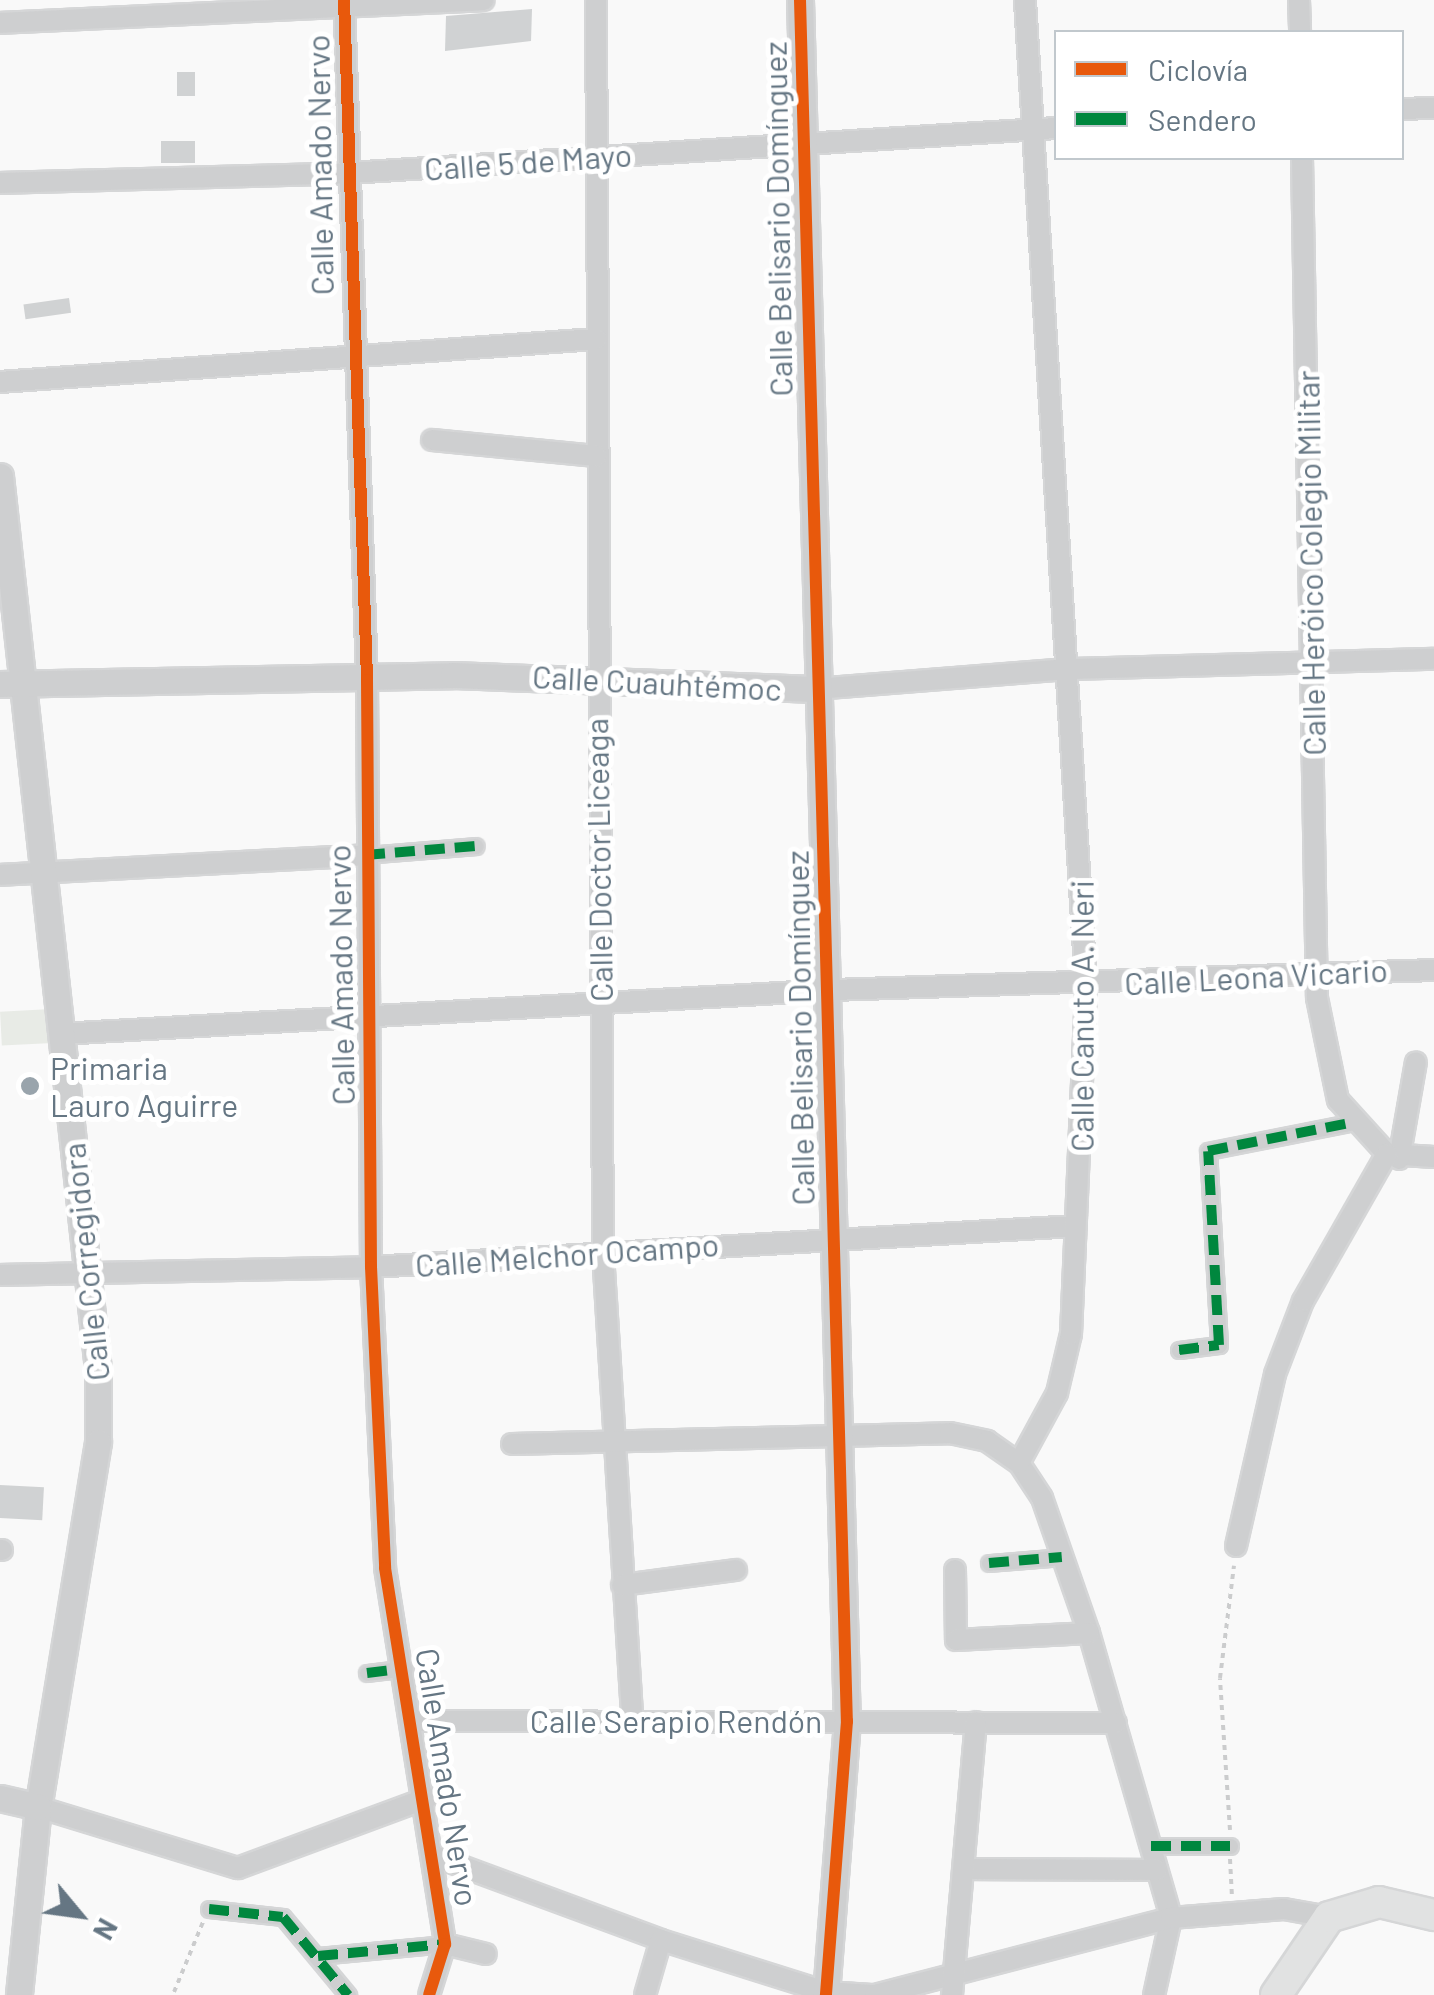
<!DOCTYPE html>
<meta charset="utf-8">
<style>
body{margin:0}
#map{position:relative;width:1434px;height:1995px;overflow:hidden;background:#f9f9f9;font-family:Barlow,sans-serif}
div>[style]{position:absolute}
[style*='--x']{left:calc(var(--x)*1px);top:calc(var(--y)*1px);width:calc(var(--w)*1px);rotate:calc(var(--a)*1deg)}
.green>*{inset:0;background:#e8ebe6;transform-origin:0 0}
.building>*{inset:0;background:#d0d2d3;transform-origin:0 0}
.path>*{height:4px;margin-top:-2px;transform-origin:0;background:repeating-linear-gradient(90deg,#cbcccd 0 5px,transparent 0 10px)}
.roads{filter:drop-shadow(2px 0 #d5d6d7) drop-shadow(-2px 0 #d5d6d7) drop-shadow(0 2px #d5d6d7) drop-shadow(0 -2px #d5d6d7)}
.pedestrian>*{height:15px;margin:-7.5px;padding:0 7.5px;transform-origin:7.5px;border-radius:7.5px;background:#cecfd0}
.minor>*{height:20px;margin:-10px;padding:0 10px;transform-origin:10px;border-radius:10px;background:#cecfd0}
.tertiary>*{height:25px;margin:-12.5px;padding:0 12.5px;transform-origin:12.5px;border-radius:12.5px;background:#cecfd0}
.primary>*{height:30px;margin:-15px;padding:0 15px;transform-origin:15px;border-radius:15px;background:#e1e2e2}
.quiet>*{height:10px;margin-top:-5px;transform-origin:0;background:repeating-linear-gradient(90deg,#00873e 0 20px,transparent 0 30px)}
.cycleway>*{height:12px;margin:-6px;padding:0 6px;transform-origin:6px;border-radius:6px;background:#e8590c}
.dots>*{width:28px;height:28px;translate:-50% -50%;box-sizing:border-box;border:5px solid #fff;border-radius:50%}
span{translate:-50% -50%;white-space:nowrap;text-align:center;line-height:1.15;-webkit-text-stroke:10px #fff;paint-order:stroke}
.street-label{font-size:32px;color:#657683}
.poi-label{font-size:32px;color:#657683}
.left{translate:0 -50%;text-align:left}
.legend{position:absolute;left:1054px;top:30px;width:350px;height:130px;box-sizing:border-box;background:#fff;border:2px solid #c1c8cd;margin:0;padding:12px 18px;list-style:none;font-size:30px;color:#657683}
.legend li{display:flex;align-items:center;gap:20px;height:50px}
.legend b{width:50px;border:2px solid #c1c8cd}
.north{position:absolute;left:30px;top:1865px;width:100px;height:100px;-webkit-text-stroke:8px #fff;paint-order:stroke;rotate:119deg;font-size:28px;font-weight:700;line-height:40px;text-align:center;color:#657683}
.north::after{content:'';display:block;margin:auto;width:35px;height:45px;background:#657683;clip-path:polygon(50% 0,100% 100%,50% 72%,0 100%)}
</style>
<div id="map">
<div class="green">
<div style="left:51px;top:1009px;width:34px;height:51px;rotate:87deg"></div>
</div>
<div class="building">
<div style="clip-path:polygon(532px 9px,531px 41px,445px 51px,446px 16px)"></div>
<div style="left:177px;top:72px;width:18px;height:24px"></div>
<div style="left:195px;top:141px;width:22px;height:34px;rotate:90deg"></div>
<div style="left:69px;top:298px;width:15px;height:46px;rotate:82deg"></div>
<div style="left:0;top:1485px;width:44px;height:33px;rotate:3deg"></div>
</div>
<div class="path">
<div style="--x:1230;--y:1830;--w:152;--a:-93.8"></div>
<div style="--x:1220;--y:1678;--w:113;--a:-82.9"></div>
<div style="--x:1230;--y:1859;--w:36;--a:87"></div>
<div style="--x:174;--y:1992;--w:76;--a:-67.5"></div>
</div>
<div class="roads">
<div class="pedestrian">
<div style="--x:365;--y:855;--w:111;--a:-4.6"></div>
<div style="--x:1179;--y:1350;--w:40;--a:-7.1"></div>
<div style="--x:1219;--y:1345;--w:194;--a:-93.2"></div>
<div style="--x:1208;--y:1151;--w:150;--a:-11.2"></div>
<div style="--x:989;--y:1563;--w:73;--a:-4.7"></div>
<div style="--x:367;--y:1673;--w:38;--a:-7"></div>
<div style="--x:1151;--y:1846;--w:79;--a:0"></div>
<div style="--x:209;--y:1909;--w:74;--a:6.2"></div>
<div style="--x:283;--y:1917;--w:102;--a:50.2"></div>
<div style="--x:318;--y:1956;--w:128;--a:-5.4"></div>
</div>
<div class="minor">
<div style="--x:344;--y:0;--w:680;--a:88.06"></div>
<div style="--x:367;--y:680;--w:587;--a:89.61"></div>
<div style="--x:371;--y:1267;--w:301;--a:87.3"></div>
<div style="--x:385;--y:1568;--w:381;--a:80.9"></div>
<div style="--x:445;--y:1944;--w:53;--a:107.4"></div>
<div style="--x:596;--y:0;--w:1253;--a:89.68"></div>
<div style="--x:603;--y:1253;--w:467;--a:86.4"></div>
<div style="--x:1299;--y:0;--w:32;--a:88"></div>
<div style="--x:0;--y:23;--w:484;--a:-2.7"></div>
<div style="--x:1402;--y:109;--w:32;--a:-2"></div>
<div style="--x:1302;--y:158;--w:840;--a:88.98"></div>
<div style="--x:1317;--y:998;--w:104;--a:78.4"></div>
<div style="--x:1338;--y:1100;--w:73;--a:47.8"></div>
<div style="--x:1387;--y:1154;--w:47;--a:3.7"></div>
<div style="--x:0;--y:183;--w:349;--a:-1.6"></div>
<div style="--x:349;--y:173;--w:708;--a:-3.64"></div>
<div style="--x:0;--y:382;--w:598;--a:-4.13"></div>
<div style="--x:432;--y:440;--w:165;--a:5.6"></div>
<div style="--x:815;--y:689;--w:257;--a:-4.5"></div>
<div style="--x:1071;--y:669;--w:363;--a:-1.6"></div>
<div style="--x:0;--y:875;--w:366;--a:-3.1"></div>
<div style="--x:60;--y:1034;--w:773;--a:-3.26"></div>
<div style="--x:832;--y:990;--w:602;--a:-1.9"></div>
<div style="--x:1399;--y:1159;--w:98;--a:-80.1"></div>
<div style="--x:0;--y:1275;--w:371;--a:-1.2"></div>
<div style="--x:371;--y:1267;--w:705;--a:-3.33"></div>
<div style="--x:512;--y:1444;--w:438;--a:-1.4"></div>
<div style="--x:950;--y:1433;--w:38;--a:12"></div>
<div style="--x:987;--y:1441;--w:39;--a:35"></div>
<div style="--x:1019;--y:1463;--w:42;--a:56.7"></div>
<div style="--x:1042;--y:1498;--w:143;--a:70.8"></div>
<div style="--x:1089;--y:1633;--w:297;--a:73.9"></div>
<div style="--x:1171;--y:1918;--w:79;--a:102.4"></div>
<div style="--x:1019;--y:1463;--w:80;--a:-61.5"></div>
<div style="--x:1057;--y:1393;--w:61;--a:-76.7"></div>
<div style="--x:1071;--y:1334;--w:350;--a:-87.5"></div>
<div style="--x:1086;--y:984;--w:986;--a:-93.55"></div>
<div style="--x:1236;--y:1546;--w:176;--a:-77.2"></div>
<div style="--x:1275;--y:1374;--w:78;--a:-69"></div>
<div style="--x:1303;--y:1301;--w:169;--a:-60.3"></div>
<div style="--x:0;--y:1550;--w:2;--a:0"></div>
<div style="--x:955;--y:1570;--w:70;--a:89.2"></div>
<div style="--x:956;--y:1640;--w:133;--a:-3"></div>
<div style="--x:622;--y:1585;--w:115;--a:-7.5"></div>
<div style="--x:415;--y:1721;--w:701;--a:0.16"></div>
<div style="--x:38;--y:1807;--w:209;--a:17"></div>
<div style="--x:238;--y:1868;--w:202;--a:-20.3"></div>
<div style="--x:434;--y:1856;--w:242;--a:20.3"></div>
<div style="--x:661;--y:1940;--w:173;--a:17.5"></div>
<div style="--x:826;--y:1992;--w:46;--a:3.7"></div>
<div style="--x:965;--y:1869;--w:192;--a:0.3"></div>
<div style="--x:445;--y:1944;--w:42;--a:13.7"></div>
<div style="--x:645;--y:1995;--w:57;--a:-73.8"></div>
<div style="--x:875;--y:1995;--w:306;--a:-14.6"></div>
<div style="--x:1171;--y:1918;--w:113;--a:-4.6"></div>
<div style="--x:1284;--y:1909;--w:46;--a:10.1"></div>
<div style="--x:952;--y:1995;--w:274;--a:-85"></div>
</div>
<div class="tertiary">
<div style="--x:800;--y:0;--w:1722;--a:88.44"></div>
<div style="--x:847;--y:1721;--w:275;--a:94.4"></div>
<div style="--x:0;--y:476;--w:898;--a:83.74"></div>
<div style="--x:98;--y:1369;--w:73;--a:90"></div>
<div style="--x:98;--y:1442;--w:370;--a:99.3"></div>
<div style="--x:38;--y:1807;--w:189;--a:95.8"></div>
<div style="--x:0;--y:684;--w:453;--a:-1.1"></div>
<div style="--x:453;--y:675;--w:362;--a:2.2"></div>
<div style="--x:0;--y:1798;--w:39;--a:13"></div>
</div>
<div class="primary">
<div style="--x:1276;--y:1995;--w:94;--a:-55.8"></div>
<div style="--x:1329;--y:1917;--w:52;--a:-16.7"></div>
<div style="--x:1379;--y:1902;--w:57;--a:13.3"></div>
</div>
</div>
<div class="quiet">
<div style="--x:365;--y:855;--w:111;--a:-4.6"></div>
<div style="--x:1179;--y:1350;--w:40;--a:-7.1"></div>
<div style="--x:1219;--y:1345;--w:194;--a:-93.2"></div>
<div style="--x:1208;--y:1151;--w:150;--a:-11.2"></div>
<div style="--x:989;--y:1563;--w:73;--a:-4.7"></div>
<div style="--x:367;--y:1673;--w:38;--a:-7"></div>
<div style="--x:1151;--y:1846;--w:79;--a:0"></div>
<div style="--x:209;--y:1909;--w:74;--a:6.2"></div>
<div style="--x:283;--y:1917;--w:102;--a:50.2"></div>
<div style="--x:318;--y:1956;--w:128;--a:-5.4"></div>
</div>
<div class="cycleway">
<div style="--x:344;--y:0;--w:680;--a:88.06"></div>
<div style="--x:367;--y:680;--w:587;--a:89.61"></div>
<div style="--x:371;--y:1267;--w:301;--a:87.3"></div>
<div style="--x:385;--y:1568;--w:381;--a:80.9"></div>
<div style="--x:445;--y:1944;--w:53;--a:107.4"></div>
<div style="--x:800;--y:0;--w:1722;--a:88.44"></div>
<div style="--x:847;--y:1721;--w:275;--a:94.4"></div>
</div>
<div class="dots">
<div style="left:30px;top:1086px;background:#99a4ac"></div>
</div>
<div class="street-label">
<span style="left:528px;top:161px;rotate:-4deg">Calle 5 de Mayo</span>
<span style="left:319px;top:165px;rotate:-91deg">Calle Amado Nervo</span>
<span style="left:777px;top:219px;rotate:-91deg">Calle Belisario Domínguez</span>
<span style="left:1310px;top:563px;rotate:-91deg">Calle Heróico Colegio Militar</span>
<span style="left:657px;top:682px;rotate:3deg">Calle Cuauhtémoc</span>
<span style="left:598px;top:860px;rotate:-91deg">Calle Doctor Liceaga</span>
<span style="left:340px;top:975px;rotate:-91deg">Calle Amado Nervo</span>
<span style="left:1256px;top:976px;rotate:-3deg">Calle Leona Vicario</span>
<span style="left:1081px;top:1016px;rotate:-90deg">Calle Canuto A. Neri</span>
<span style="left:799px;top:1028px;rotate:-91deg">Calle Belisario Domínguez</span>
<span style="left:567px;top:1254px;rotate:-4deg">Calle Melchor Ocampo</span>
<span style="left:85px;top:1262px;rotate:-96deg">Calle Corregidora</span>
<span style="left:676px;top:1720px">Calle Serapio Rendón</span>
<span style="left:448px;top:1777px;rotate:81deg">Calle Amado Nervo</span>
</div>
<div class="poi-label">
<span class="left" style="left:50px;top:1086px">Primaria<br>Lauro Aguirre</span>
</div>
<ul class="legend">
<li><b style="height:12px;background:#e8590c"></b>Ciclovía</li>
<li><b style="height:12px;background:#00873e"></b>Sendero</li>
</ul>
<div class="north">N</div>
</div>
